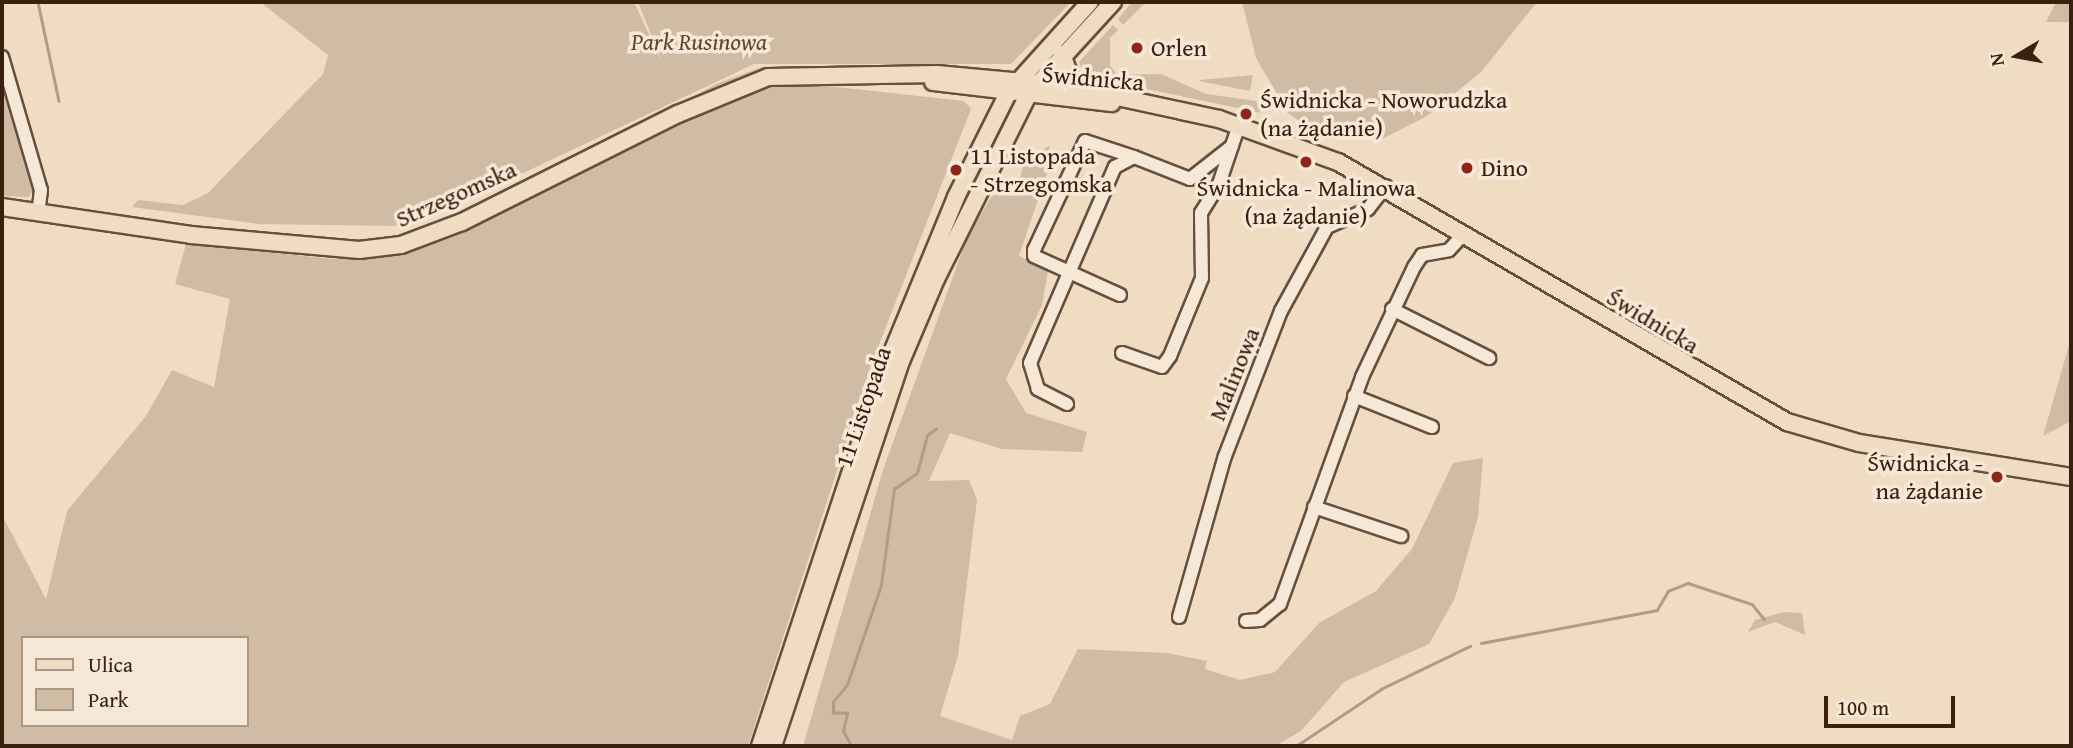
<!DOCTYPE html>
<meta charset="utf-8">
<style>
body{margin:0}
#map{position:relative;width:2073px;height:748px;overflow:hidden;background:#efdcc2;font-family:"Gentium Book Plus",serif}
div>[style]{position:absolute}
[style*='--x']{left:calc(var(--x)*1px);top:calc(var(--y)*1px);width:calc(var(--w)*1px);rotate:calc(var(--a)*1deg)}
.green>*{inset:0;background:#d0bca4}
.stream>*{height:2.5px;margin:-1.25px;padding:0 1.25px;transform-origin:1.25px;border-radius:1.25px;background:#b19c85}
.roads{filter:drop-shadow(2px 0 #664f3c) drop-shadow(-2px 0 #664f3c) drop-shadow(0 2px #664f3c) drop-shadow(0 -2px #664f3c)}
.minor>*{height:12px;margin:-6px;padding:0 6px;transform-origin:6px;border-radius:6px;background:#f5e8d7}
.major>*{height:16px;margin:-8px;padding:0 8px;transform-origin:8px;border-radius:8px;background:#efdcc2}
.dots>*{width:19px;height:19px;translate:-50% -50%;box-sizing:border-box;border:4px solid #f5e8d7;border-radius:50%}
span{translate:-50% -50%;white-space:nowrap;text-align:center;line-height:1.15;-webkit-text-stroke:7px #f5e8d7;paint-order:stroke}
.park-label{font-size:24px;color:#5f4734;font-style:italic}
.poi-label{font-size:24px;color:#39200f}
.left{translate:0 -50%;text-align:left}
.right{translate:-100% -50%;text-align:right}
.street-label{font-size:24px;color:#39200f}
.frame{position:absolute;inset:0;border:4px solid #39200f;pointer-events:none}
.legend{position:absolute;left:21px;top:636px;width:228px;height:91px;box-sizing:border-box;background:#f5e8d7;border:2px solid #aa9887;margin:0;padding:9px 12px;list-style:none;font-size:21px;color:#39200f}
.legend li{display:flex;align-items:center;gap:14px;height:35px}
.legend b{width:35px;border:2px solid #aa9887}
.north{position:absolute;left:1982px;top:21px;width:70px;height:70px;-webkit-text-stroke:5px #f5e8d7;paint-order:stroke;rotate:260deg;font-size:19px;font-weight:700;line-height:28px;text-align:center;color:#39200f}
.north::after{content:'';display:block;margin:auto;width:24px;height:32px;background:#39200f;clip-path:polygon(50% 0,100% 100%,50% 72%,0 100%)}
.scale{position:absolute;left:1824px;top:696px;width:131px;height:32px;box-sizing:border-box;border:4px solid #39200f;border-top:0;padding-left:9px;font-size:21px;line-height:24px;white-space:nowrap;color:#39200f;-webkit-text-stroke:5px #f5e8d7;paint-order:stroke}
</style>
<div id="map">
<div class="green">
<div style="clip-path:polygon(260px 2px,634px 2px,664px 67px,638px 2px,1071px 2px,1011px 64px,754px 64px,443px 211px,395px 226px,259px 224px,132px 207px,138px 200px,183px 205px,208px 193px,323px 74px,328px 55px)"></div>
<div style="clip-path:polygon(1132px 2px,1146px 2px,1123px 25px,1118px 19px)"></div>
<div style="clip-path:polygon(1242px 2px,1537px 2px,1482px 71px,1427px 116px,1382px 139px,1354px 139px,1314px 130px,1289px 114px,1256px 58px)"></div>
<div style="clip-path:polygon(2056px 2px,2071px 2px,2071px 22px,2046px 22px)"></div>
<div style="clip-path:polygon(1113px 25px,1118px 30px,1110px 38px,1110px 65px,1117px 75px,1161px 74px,1206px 94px,1256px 101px,1261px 113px,1085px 76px,1079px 62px)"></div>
<div style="clip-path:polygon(762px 67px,784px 68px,686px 101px,716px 84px)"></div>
<div style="clip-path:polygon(1253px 75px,1250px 91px,1199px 81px,1200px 80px)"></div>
<div style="clip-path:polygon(evenodd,791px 82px,964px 101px,971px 109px,871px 365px,748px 746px,2px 746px,2px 515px,46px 599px,67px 511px,146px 416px,172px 370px,214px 387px,230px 299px,175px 284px,186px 244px,333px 259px,409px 250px,446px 239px,749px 91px,791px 82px,23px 638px,247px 638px,247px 725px,23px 725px,23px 638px)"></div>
<div style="clip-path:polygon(2px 85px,33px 190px,29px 197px,2px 196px)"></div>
<div style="clip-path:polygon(1049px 146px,1052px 158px,1019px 256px,1048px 271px,1042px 305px,1006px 379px,1026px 413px,1087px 432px,1082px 452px,1002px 449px,950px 433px,929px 481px,969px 480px,977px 500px,958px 656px,940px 716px,1012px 740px,1020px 716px,1050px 704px,1078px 649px,1167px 653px,1207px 661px,1205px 669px,1240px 680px,1275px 672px,1319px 623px,1376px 591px,1412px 549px,1453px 463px,1483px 458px,1478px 517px,1455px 598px,1429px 644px,1344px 682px,1301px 731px,1275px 746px,803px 746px,883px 470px,967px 238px,991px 197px,1019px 184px,1024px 161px)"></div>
<div style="clip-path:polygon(2071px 338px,2071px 421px,2043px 436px)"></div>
<div style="clip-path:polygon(1784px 612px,1802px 613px,1805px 635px,1775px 622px,1748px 632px,1755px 620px)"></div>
</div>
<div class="stream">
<div style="--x:38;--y:2;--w:101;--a:78"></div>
<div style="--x:1481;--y:643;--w:179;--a:-10.6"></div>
<div style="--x:1657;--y:610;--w:22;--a:-60"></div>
<div style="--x:1668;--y:591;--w:22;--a:-22"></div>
<div style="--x:1688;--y:583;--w:67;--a:18.2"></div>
<div style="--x:1752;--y:604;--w:19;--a:51"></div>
<div style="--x:851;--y:746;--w:17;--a:-118"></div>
<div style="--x:843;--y:731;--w:18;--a:-77"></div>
<div style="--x:847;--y:713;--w:14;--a:180"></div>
<div style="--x:833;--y:713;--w:11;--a:-90"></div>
<div style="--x:833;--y:702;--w:22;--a:-51"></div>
<div style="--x:847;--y:685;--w:106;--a:-71.2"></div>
<div style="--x:881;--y:585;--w:97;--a:-82.3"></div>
<div style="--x:894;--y:489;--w:28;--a:-35"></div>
<div style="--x:917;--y:473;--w:39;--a:-75"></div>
<div style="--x:927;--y:435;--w:11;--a:-34"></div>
<div style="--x:1296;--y:746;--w:102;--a:-33.8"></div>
<div style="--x:1381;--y:689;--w:99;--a:-25.8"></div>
</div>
<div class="roads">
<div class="minor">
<div style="--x:2;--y:57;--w:139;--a:73.7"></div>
<div style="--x:41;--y:190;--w:17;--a:97"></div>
<div style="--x:1120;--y:295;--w:94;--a:-155.6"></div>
<div style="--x:1034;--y:256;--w:6;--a:-90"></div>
<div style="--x:1034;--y:250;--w:120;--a:-64.9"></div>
<div style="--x:1085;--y:141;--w:52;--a:18.1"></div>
<div style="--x:1392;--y:309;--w:109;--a:26.8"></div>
<div style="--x:1122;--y:353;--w:42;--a:19.3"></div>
<div style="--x:1162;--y:367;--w:14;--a:-54"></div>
<div style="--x:1170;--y:356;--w:84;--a:-67.7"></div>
<div style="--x:1202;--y:278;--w:65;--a:-90.9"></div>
<div style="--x:1201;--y:213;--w:34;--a:-58"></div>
<div style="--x:1219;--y:184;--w:62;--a:-71.3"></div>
<div style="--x:1354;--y:396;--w:84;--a:21.7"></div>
<div style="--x:1067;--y:404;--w:33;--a:-153"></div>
<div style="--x:1038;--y:389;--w:27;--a:-107"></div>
<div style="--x:1030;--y:363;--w:214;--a:-66.6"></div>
<div style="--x:1115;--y:167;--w:21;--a:-28"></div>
<div style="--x:1134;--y:157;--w:60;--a:21.4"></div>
<div style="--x:1190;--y:179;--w:53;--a:-38.2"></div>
<div style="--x:1314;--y:507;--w:92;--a:18.4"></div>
<div style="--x:1179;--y:617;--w:167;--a:-74.1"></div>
<div style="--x:1225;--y:456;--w:155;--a:-68.9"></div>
<div style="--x:1281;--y:311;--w:96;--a:-61.3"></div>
<div style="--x:1327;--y:227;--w:45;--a:-23.7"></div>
<div style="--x:1368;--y:209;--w:29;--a:-52"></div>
<div style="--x:1246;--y:621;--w:14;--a:-4"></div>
<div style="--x:1260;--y:620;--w:26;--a:-39"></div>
<div style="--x:1280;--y:604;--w:241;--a:-70.1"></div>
<div style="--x:1362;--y:377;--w:122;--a:-64.7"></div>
<div style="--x:1414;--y:267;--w:14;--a:-56"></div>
<div style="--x:1422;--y:255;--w:27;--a:-10"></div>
<div style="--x:1449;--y:250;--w:23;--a:-47"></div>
</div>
<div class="major">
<div style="--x:1062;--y:54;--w:35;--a:70"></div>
<div style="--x:933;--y:82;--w:180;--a:6.7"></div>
<div style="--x:2;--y:207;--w:191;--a:8.4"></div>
<div style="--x:191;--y:235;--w:169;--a:5.1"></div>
<div style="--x:359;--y:250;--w:42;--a:-6.8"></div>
<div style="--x:401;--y:245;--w:65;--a:-20.7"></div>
<div style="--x:462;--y:222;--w:241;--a:-26.6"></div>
<div style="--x:678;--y:114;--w:97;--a:-22.3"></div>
<div style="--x:768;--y:77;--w:169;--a:-1"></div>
<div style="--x:937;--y:74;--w:130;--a:5.3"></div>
<div style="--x:1066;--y:86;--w:157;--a:12.2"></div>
<div style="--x:1219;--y:119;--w:127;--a:19.9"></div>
<div style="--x:1338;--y:162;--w:519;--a:30.07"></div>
<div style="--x:1787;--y:422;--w:75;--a:16.3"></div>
<div style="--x:1859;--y:443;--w:215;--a:9.1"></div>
<div style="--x:760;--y:746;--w:394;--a:-71.7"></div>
<div style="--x:884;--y:372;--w:189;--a:-67.6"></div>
<div style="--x:956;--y:197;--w:116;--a:-63.4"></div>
<div style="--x:1008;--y:93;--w:122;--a:-48"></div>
<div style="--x:773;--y:746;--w:408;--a:-71.6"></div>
<div style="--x:902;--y:359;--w:87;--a:-67"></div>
<div style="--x:936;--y:279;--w:206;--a:-63.4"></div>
<div style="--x:1028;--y:95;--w:126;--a:-47.6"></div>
</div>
</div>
<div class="dots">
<div style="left:1137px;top:48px;background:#8f2418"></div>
<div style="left:1246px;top:114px;background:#8f2418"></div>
<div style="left:1306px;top:162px;background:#8f2418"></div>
<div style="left:1467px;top:168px;background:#8f2418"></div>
<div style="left:956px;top:170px;background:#8f2418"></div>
<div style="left:1997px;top:477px;background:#8f2418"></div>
</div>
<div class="park-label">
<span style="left:699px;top:42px">Park Rusinowa</span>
</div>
<div class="poi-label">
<span class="left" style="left:1151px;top:48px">Orlen</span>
<span class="left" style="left:1260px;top:114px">Świdnicka - Noworudzka<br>(na żądanie)</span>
<span class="left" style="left:970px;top:170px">11 Listopada<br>- Strzegomska</span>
<span class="left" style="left:1481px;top:168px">Dino</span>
<span style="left:1306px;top:202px">Świdnicka - Malinowa<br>(na żądanie)</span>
<span class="right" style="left:1983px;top:477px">Świdnicka -<br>na żądanie</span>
</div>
<div class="street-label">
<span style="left:1093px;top:78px;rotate:5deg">Świdnicka</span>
<span style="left:456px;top:194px;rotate:-24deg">Strzegomska</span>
<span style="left:1653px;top:321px;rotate:31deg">Świdnicka</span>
<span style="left:1234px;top:374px;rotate:-68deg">Malinowa</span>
<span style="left:863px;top:407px;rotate:-71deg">11 Listopada</span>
</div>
<div class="frame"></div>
<ul class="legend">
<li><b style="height:9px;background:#efdcc2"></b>Ulica</li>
<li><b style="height:19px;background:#d0bca4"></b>Park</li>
</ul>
<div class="north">N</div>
<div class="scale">100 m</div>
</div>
